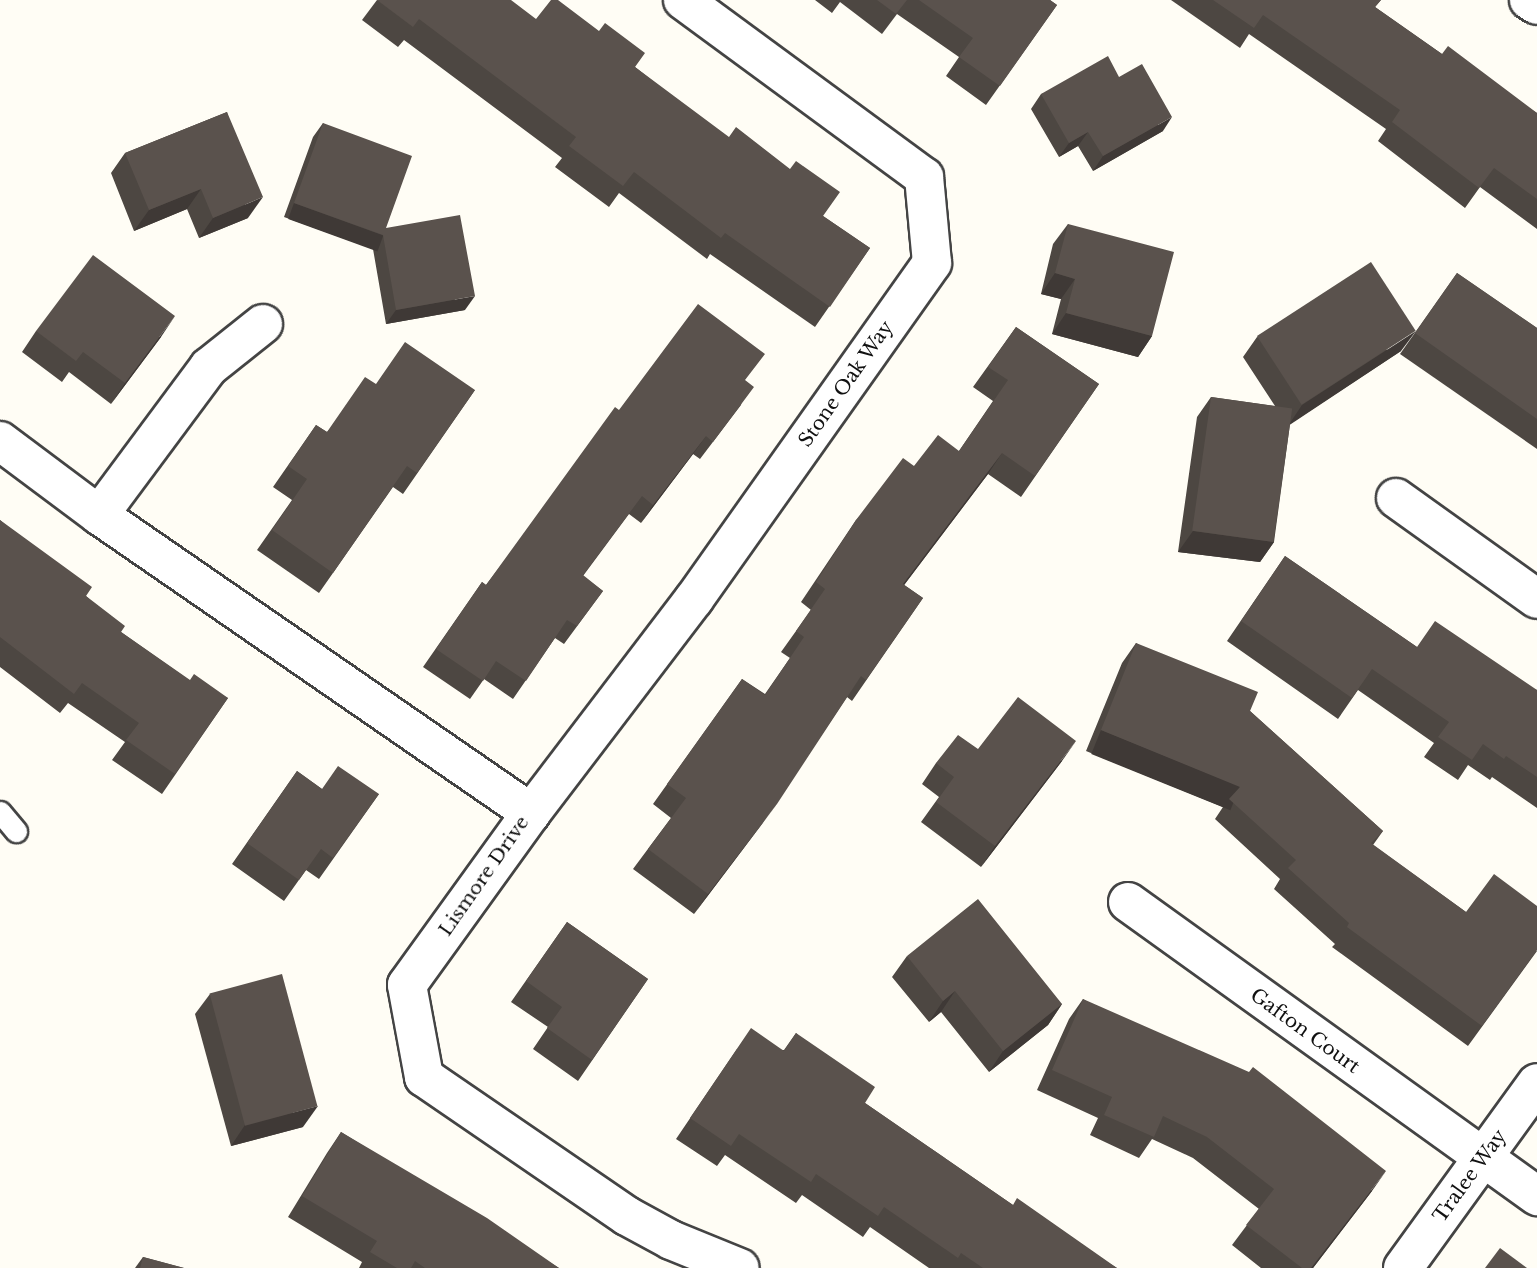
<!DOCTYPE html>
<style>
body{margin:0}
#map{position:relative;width:1537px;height:1268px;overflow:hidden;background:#fffdf5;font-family:"Libre Baskerville",serif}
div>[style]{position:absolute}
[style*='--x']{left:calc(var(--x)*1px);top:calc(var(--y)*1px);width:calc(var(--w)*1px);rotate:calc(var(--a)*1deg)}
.roads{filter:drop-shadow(2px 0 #444) drop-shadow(-2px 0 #444) drop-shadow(0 2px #444) drop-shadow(0 -2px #444)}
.service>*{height:21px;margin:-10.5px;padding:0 10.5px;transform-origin:10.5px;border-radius:10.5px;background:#fff}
.minor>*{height:38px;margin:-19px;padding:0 19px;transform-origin:19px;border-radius:19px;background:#fff}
.wall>*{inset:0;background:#4d4742}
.shaded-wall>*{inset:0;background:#3f3936;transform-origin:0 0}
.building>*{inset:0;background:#5a524d;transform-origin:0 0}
span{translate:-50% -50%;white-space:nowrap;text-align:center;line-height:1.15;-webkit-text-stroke:7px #fff;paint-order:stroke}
.street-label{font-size:19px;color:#111}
</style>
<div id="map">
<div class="roads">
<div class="service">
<div style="--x:0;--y:812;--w:25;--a:50"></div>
</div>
<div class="minor">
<div style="--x:683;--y:0;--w:299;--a:36.3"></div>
<div style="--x:924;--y:177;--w:86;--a:84.7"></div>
<div style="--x:932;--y:263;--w:412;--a:125.3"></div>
<div style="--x:694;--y:599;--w:269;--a:127.3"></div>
<div style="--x:531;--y:813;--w:212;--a:125.8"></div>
<div style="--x:407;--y:985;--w:94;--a:79.5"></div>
<div style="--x:424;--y:1077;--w:246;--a:34.4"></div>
<div style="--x:627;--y:1216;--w:50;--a:28.6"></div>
<div style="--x:671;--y:1240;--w:74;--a:22.1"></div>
<div style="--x:1529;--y:0;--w:9;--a:32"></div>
<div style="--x:0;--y:441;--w:124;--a:36.8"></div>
<div style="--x:99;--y:515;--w:525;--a:34.6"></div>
<div style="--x:1396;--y:498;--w:173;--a:35.6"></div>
<div style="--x:99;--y:515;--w:184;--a:-53.4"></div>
<div style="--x:209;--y:367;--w:69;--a:-38.5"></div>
<div style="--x:1128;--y:902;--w:504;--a:35.71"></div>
<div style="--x:1403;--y:1268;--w:228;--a:-54.1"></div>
</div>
</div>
<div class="wall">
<div style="clip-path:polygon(377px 0,536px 19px,635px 67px,823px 216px,870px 248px,815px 327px,710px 254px,707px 259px,619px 193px,609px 207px,555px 167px,562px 158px,404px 40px,398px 47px,362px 20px)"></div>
<div style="clip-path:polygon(815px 0,1050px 0,1057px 5px,986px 105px,946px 76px,959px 57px,897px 14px,882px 34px,840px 2px,832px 13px)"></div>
<div style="clip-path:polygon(1171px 0,1381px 0,1375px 7px,1442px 54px,1537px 113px,1537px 229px,1480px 187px,1465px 208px,1378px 141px,1386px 129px,1249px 34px,1240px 48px)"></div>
<div style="clip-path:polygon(1119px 77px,1163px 131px,1093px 171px,1078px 146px,1059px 157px,1031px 109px,1041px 94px)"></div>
<div style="clip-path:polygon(227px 112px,248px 218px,199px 238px,187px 209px,134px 231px,111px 173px,125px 153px)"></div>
<div style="clip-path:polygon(323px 123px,386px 228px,465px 310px,386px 324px,373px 249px,284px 217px,313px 137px)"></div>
<div style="clip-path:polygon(1068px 224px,1152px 336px,1138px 357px,1052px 334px,1061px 299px,1041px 294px,1053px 244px)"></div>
<div style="clip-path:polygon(1457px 273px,1537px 328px,1537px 449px,1400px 354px)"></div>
<div style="clip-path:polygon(1016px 327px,1099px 384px,1021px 497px,988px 474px,904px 585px,923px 598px,852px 701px,847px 697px,762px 824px,694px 914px,633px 869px,671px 818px,653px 804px,742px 679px,765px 694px,790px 658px,781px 652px,811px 610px,801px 602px,856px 520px,914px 466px,959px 451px,993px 401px,973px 387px)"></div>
<div style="clip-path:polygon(36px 331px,161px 337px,111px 404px,69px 372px,62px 382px,22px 352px)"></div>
<div style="clip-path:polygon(1257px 337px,1401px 351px,1290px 424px,1274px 542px,1260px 562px,1178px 552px,1197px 417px,1211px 397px,1275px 406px,1243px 357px)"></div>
<div style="clip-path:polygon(745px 381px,741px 405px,700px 459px,693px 454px,641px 523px,629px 514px,583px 576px,603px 591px,564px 644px,555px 638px,513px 699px,484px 679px,470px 699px,423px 667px,482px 582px,486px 585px,619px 410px)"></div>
<div style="clip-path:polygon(376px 384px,475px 390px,403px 494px,393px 487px,319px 593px,257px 550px,292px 500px,273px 487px,316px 425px,327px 432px)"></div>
<div style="clip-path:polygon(0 520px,86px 596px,121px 632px,189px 680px,228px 698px,162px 794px,112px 760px,125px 742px,68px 703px,60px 713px,0 667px)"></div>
<div style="clip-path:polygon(1285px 556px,1417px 647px,1537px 690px,1537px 808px,1492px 777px,1490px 780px,1468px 765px,1458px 780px,1424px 757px,1434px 743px,1358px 690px,1338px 719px,1227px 641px)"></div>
<div style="clip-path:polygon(1136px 643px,1250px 711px,1383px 831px,1373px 845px,1466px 912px,1537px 951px,1468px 1046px,1332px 947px,1335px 944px,1274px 889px,1280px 879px,1215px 819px,1223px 807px,1086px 751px,1122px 663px)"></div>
<div style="clip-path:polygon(978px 749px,1062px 761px,981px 867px,921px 822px,939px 797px,922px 784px,936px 763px)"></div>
<div style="clip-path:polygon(297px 771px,322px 789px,379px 794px,319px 879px,306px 870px,284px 901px,232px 864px)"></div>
<div style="clip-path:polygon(567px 922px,648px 979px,578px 1081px,533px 1049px,548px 1027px,511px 1002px)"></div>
<div style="clip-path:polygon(907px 956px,1062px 1004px,1048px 1025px,989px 1072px,941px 1012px,929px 1022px,892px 977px)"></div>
<div style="clip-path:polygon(210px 994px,303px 1127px,231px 1146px,195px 1014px)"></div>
<div style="clip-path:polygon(1083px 999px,1372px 1191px,1313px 1268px,1261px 1268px,1232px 1245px,1259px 1209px,1193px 1158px,1152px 1139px,1139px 1158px,1090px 1135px,1098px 1118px,1037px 1090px,1069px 1019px)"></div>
<div style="clip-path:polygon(796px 1033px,865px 1103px,1013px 1205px,1117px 1268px,929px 1268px,870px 1227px,863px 1237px,802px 1195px,796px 1203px,725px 1155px,717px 1166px,676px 1139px,737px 1049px,784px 1050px)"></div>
<div style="clip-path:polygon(341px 1132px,559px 1268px,359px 1268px,362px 1262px,288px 1217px,327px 1153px)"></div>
<div style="clip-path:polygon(143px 1257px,184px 1268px,135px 1268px)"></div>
</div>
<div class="shaded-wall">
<div style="clip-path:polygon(1172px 117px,1163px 131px,1093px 171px,1103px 156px)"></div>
<div style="clip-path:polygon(1088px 132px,1078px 146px,1059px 157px,1069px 143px)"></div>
<div style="clip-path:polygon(201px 189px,187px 209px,134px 231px,149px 210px)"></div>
<div style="clip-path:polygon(263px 197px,248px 218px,199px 238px,213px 218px)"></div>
<div style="left:294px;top:203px;width:95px;height:17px;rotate:20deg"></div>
<div style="clip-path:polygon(1055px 273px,1075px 279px,1061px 299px,1041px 294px)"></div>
<div style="clip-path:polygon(475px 296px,465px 310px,386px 324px,396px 310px)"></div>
<div style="clip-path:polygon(1066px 313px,1152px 336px,1138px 357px,1052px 334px)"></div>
<div style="clip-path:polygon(175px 316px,161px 337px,111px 404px,125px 383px)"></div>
<div style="clip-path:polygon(1416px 331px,1401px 351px,1288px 426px,1302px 405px)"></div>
<div style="clip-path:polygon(706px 436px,693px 454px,641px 523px,653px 505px)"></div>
<div style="clip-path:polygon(1002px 453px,988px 474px,889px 605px,903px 584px)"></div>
<div style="clip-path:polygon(1193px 531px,1274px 542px,1260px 562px,1178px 552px)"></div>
<div style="left:1101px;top:730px;width:150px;height:26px;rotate:22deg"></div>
<div style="clip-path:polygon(1076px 741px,1062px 761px,981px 867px,995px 846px)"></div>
<div style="clip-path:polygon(777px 804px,762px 824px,694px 914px,708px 894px)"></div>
<div style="clip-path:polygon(955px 991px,941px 1012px,929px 1022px,943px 1001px)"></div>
<div style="clip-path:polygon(1062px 1004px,1048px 1025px,989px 1072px,1003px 1051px)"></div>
<div style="clip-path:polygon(318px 1106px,303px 1127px,231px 1146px,245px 1125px)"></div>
<div style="clip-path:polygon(1386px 1171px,1372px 1191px,1313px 1268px,1311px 1268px)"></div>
</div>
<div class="building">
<div style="clip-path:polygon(377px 0,511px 0,536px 19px,551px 0,558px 0,599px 31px,605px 23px,645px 53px,635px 67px,729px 137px,736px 127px,790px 169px,796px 161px,840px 192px,823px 216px,870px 248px,830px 307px,725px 233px,721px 238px,634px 172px,623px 186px,569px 146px,576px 137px,419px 19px,413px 27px)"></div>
<div style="clip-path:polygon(877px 0,907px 0,896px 14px)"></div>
<div style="clip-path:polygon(919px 0,1050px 0,1057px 5px,1000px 86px,959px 57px,973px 38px)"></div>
<div style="clip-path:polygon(1213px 0,1381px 0,1375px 7px,1442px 54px,1448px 46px,1537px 113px,1537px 199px,1494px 168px,1479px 188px,1392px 122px,1400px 110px,1263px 15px,1254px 28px)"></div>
<div style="clip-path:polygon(1108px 56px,1119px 77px,1142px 64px,1172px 117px,1103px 156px,1088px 132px,1069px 143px,1041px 94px)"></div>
<div style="clip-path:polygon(227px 112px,263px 197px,213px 218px,201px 189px,149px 210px,125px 153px)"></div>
<div style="clip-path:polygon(323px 123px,412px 156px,386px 228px,460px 215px,475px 296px,396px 310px,383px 235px,294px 203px)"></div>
<div style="clip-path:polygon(1068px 224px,1174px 252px,1152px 336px,1066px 313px,1075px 279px,1055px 273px)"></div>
<div style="clip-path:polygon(93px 255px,175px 316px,125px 383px,83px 352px,76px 361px,36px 331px)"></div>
<div style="left:1371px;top:262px;width:82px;height:136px;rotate:57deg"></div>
<div style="clip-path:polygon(1457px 273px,1537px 328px,1537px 419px,1415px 333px)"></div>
<div style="clip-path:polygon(698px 304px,765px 354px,745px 380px,754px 387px,713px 442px,706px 436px,653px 505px,642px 496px,583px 575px,603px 591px,577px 626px,567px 620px,526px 681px,496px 661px,483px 681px,436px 649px,482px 582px,486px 585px,615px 407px,619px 410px)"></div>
<div style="clip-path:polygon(1016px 327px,1099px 384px,1035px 476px,1002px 453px,903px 584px,923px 598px,866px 680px,861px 676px,777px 804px,708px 894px,648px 849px,686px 798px,667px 784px,742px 679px,765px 695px,804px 637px,796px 631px,825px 589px,816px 582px,856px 520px,903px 458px,914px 466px,938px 435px,959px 451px,1008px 380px,988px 367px)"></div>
<div style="clip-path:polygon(405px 342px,475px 390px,417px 473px,407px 466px,333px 573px,272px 530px,307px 479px,288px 466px,316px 425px,327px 432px,365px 377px,376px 384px)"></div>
<div style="left:1211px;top:397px;width:82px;height:135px;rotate:8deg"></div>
<div style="clip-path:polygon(0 520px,92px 587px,86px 596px,125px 626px,121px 632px,190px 680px,194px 674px,228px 698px,175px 774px,126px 740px,139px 723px,82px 683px,74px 694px,0 637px)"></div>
<div style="clip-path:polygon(1285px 556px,1417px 647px,1435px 621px,1537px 690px,1537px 777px,1506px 756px,1504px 759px,1483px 744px,1472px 760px,1438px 737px,1449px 722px,1372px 669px,1352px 698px,1241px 621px)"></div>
<div style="clip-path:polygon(1136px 643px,1258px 692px,1250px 711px,1383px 831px,1371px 843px,1466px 912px,1494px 874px,1537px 906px,1537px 950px,1482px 1026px,1347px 927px,1349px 923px,1288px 868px,1296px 860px,1229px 799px,1240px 787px,1101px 730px)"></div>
<div style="clip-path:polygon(1018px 697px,1076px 741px,995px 846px,936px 802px,954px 777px,936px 763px,958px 735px,978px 749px)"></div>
<div style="clip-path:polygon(338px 766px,379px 794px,333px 858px,321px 849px,299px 880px,247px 843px,297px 771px,322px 789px)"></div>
<div style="clip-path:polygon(978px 899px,1062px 1004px,1003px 1051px,955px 991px,943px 1001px,907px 956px)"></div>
<div style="clip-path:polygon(567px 922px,648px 979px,592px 1060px,547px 1028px,562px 1007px,526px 981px)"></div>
<div style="left:282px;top:974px;width:137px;height:75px;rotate:75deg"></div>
<div style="clip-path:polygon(1083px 999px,1249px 1072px,1253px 1067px,1386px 1171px,1311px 1268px,1302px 1268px,1246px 1225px,1274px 1189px,1207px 1137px,1163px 1116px,1154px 1137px,1104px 1115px,1112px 1097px,1052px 1070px)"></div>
<div style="clip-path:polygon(751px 1028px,784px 1051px,796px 1033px,875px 1087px,865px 1103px,1013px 1205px,1017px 1198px,1117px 1268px,983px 1268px,961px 1253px,958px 1258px,884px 1207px,878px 1216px,816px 1174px,811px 1182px,739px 1134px,731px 1146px,690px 1118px)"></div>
<div style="clip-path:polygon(341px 1132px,487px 1218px,559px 1268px,425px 1268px,415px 1261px,411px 1268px,397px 1268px,370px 1252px,377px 1241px,302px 1196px)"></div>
<div style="clip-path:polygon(1500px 1248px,1527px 1268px,1485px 1268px)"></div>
<div style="clip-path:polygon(143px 1257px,184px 1268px,140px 1268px)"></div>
</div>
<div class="street-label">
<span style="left:846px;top:384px;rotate:-55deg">Stone Oak Way</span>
<span style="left:484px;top:876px;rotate:-55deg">Lismore Drive</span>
<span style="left:1305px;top:1031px;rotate:36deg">Gafton Court</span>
<span style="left:1470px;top:1176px;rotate:-54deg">Tralee Way</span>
</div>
</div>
